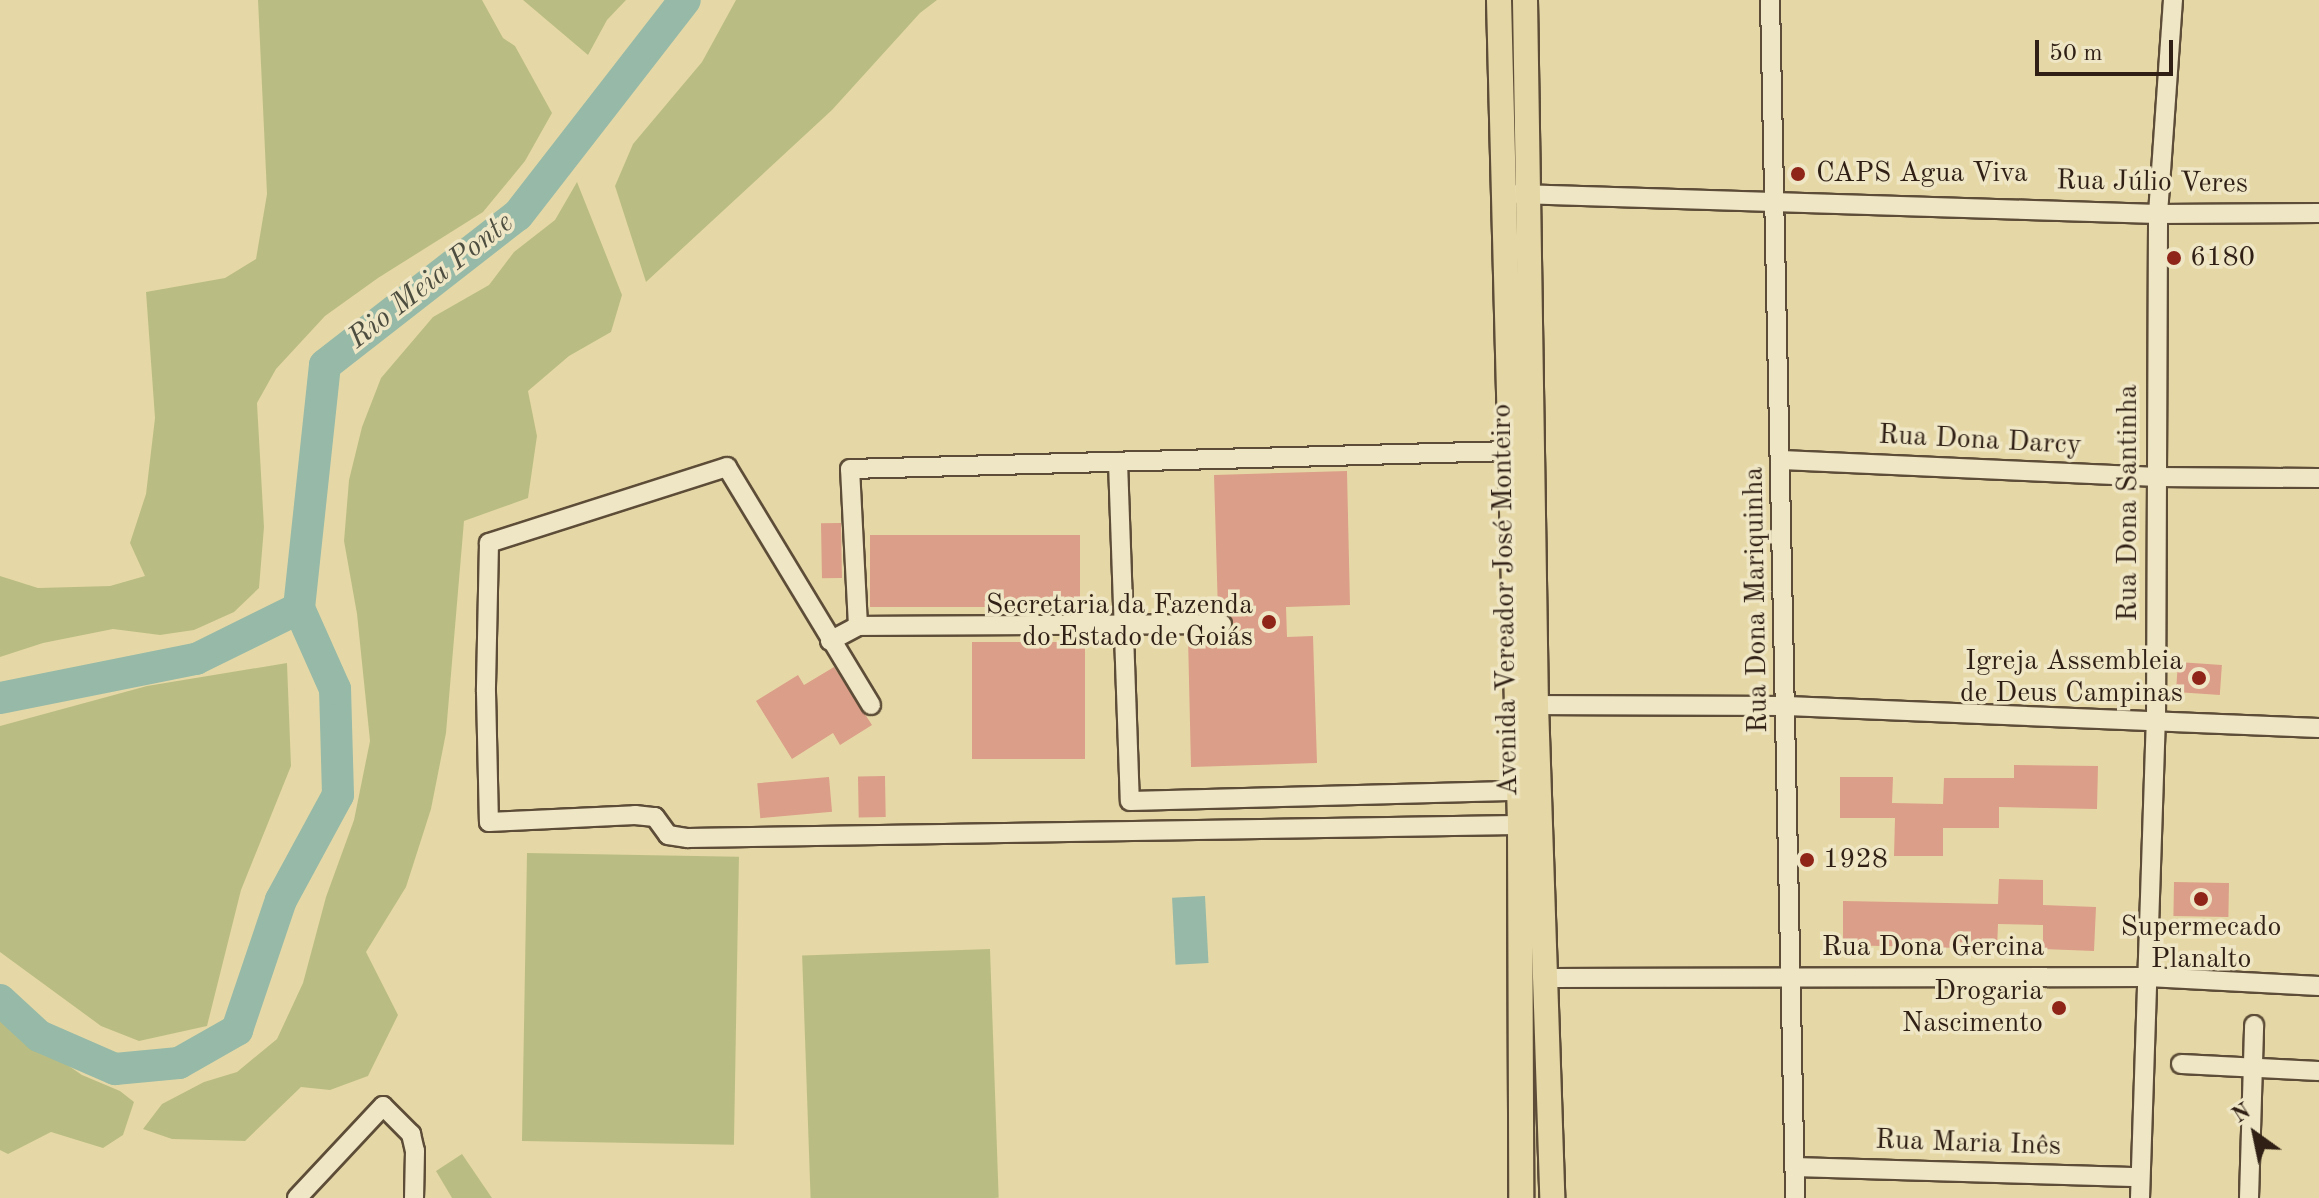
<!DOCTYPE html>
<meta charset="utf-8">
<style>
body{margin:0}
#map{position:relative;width:2319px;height:1198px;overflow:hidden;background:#e6d8a6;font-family:"Old Standard TT",serif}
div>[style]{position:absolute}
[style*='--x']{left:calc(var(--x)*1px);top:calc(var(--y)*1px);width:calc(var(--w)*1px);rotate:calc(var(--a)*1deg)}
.green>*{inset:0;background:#babd83;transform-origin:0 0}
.water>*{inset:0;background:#96baa7;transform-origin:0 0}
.river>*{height:32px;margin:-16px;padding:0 16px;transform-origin:16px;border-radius:16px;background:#96baa7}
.building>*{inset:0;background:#db9e88;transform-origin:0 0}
.roads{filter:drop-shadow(2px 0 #5d4d38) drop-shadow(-2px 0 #5d4d38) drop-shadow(0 2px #5d4d38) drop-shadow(0 -2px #5d4d38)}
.minor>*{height:18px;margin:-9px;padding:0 9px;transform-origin:9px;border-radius:9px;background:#efe6c5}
.major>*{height:24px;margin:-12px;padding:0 12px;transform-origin:12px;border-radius:12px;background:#e6d8a6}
.dots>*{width:22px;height:22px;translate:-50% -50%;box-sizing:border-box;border:4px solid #efe6c5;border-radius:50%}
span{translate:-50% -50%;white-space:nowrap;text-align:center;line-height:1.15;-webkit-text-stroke:7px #efe6c5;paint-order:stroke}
.poi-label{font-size:28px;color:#2f1f14}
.left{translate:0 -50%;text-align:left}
.right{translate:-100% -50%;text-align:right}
.street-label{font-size:28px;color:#2f1f14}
.water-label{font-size:30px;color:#4e4e40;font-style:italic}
.north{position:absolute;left:2215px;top:1094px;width:80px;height:80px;-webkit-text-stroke:6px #efe6c5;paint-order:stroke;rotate:327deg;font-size:22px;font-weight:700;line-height:32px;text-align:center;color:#2f1f14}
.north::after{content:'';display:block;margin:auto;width:28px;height:36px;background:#2f1f14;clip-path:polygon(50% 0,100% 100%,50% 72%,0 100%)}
.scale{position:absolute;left:2035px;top:40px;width:138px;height:36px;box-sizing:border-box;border:4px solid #2f1f14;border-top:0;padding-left:10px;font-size:24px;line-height:28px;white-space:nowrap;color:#2f1f14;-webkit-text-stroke:6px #efe6c5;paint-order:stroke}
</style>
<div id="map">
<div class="green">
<div style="clip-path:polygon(258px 0,482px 0,503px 38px,515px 46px,552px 113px,525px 161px,483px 212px,378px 278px,325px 316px,276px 369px,257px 403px,264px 527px,259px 588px,234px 612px,194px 630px,160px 635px,113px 629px,43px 643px,0 657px,0 576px,38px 588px,110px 586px,145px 576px,130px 543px,146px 494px,155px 418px,146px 292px,225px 278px,256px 259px,267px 194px)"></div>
<div style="clip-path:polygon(523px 0,626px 0,607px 20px,588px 55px)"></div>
<div style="clip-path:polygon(736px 0,937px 0,920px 13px,832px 110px,646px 282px,615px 186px,633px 144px,702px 62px)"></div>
<div style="clip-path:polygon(577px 182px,622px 295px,611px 332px,569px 356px,528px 391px,537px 436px,528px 498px,464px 521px,446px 733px,431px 809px,406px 887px,366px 952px,398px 1015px,368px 1076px,330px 1090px,301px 1087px,245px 1141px,172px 1139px,143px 1129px,162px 1104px,204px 1082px,237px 1072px,277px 1039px,303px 983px,326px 897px,354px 820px,370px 741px,357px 614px,344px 541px,349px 480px,362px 427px,381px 378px,433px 317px,489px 285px,514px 252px,555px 220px)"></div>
<div style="clip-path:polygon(287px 663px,291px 766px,241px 890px,207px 1026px,139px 1041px,101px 1026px,0 952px,0 726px,147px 686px)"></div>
<div style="left:527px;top:853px;width:212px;height:288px;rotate:1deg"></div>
<div style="left:990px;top:949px;width:249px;height:188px;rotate:88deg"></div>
<div style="clip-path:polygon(0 1019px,82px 1075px,120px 1091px,134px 1102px,123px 1135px,103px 1148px,51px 1132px,8px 1154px,0 1150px)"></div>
<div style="clip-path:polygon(462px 1154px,492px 1198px,452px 1198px,436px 1171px)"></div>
</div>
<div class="water">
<div style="left:1205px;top:896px;width:67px;height:33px;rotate:87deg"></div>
</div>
<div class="river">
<div style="--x:0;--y:698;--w:200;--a:-11.3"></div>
<div style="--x:196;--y:659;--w:115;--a:-26.3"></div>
<div style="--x:299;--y:608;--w:244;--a:-83.9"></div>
<div style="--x:325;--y:365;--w:244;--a:-37.9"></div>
<div style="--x:518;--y:215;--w:272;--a:-52.2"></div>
<div style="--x:0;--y:1000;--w:53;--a:42.7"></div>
<div style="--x:39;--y:1036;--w:83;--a:23.5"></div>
<div style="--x:115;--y:1069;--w:64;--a:-5.4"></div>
<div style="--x:179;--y:1063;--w:67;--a:-29.6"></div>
<div style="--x:237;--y:1030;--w:137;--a:-71.3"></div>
<div style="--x:281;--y:900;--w:119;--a:-61.5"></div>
<div style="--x:338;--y:795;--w:106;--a:-91.6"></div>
<div style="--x:335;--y:689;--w:89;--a:-114"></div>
</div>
<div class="building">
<div style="clip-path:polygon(1347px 471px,1350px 605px,1286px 607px,1287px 637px,1313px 636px,1317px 763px,1191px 767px,1188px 637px,1223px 636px,1234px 625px,1229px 614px,1218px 612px,1214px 475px)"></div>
<div style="left:841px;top:523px;width:55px;height:20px;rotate:89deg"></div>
<div style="left:1080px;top:535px;width:72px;height:210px;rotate:90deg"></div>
<div style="left:1085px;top:642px;width:117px;height:113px;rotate:90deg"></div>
<div style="left:2178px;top:662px;width:44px;height:30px;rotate:4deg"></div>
<div style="clip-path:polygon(834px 667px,872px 725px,840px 745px,833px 733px,792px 759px,756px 701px,798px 675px,804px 685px)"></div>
<div style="clip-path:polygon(2014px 765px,2098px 766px,2097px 809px,1999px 807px,1999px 828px,1943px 828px,1943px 856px,1894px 856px,1895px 818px,1840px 818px,1840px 777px,1893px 777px,1892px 803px,1943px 804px,1944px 778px,2014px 778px)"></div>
<div style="left:885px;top:776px;width:41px;height:27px;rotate:89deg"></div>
<div style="left:829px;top:777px;width:35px;height:72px;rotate:85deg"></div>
<div style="clip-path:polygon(1999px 879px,2043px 880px,2043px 905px,2096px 907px,2094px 951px,2043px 949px,2043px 925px,1998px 924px,1997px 949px,1843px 945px,1843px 901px,1998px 904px)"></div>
<div style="left:2174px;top:882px;width:55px;height:34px;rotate:1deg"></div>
</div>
<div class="roads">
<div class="minor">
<div style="--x:1770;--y:0;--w:1198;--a:88.8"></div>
<div style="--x:1518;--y:194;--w:640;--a:1.79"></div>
<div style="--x:2158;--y:214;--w:161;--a:-0.4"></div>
<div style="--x:1782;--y:460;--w:376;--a:2.6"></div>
<div style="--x:2158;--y:477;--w:161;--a:0.4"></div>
<div style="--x:1118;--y:462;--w:339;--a:88"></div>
<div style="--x:1130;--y:801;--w:389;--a:-1.5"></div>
<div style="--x:858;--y:626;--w:157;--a:-92.9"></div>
<div style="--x:850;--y:469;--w:661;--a:-1.56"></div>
<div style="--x:830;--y:641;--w:32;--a:-28"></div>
<div style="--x:858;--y:626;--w:364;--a:-0.3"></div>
<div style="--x:871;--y:705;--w:278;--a:-121.2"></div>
<div style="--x:727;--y:467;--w:250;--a:162.3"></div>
<div style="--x:489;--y:543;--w:149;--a:91.2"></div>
<div style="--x:486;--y:692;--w:130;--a:88.7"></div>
<div style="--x:489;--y:822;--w:146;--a:-2.7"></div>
<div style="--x:635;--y:815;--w:20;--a:6"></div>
<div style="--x:655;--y:817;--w:22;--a:54"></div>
<div style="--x:668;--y:835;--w:20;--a:9"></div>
<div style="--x:688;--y:838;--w:832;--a:-0.9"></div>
<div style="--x:1526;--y:705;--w:261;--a:0.2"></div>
<div style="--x:1787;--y:706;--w:532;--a:2.37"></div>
<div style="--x:1546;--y:978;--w:602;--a:-0.1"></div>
<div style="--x:2148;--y:977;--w:171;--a:3"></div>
<div style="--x:2181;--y:1064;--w:138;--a:2.9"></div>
<div style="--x:1795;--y:1167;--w:345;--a:1.7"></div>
<div style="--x:297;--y:1198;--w:126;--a:-46.9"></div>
<div style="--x:383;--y:1106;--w:40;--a:45"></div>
<div style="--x:411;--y:1134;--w:17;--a:77"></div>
<div style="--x:415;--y:1151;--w:47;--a:91.2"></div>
<div style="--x:2140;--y:1198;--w:476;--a:-88.1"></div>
<div style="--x:2156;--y:722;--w:508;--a:-89.77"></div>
<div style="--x:2158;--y:214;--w:215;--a:-86"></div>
<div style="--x:2249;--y:1198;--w:173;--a:-88.3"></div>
</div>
<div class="major">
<div style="--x:1499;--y:0;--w:825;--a:88.54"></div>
<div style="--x:1520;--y:825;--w:373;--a:89.8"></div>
<div style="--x:1525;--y:0;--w:705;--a:89.11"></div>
<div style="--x:1536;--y:705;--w:493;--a:88.1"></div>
</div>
</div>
<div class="dots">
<div style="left:1798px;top:174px;background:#8f2418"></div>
<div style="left:2174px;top:258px;background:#8f2418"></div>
<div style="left:1269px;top:622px;background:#8f2418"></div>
<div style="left:2199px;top:678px;background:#8f2418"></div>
<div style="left:1807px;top:860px;background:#8f2418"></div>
<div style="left:2201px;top:899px;background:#8f2418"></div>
<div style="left:2059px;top:1008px;background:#8f2418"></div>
</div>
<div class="poi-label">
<span class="left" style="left:1816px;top:174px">CAPS Agua Viva</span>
<span class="left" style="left:2190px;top:258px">6180</span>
<span class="right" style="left:1253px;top:622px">Secretaria da Fazenda<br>do Estado de Goiás</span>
<span class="right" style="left:2183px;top:678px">Igreja Assembleia<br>de Deus Campinas</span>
<span class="left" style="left:1823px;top:860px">1928</span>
<span style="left:2201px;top:944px">Supermecado<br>Planalto</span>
<span class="right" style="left:2043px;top:1008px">Drogaria<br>Nascimento</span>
</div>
<div class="street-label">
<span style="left:2152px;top:183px;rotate:1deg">Rua Júlio Veres</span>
<span style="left:1980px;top:441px;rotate:3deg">Rua Dona Darcy</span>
<span style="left:2129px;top:503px;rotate:-90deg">Rua Dona Santinha</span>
<span style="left:1506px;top:600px;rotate:-91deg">Avenida Vereador José Monteiro</span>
<span style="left:1757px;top:600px;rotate:-91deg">Rua Dona Mariquinha</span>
<span style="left:1933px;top:948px">Rua Dona Gercina</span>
<span style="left:1968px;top:1144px;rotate:2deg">Rua Maria Inês</span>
</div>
<div class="water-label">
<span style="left:431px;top:281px;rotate:-38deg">Rio Meia Ponte</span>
</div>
<div class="north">N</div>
<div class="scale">50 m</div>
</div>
